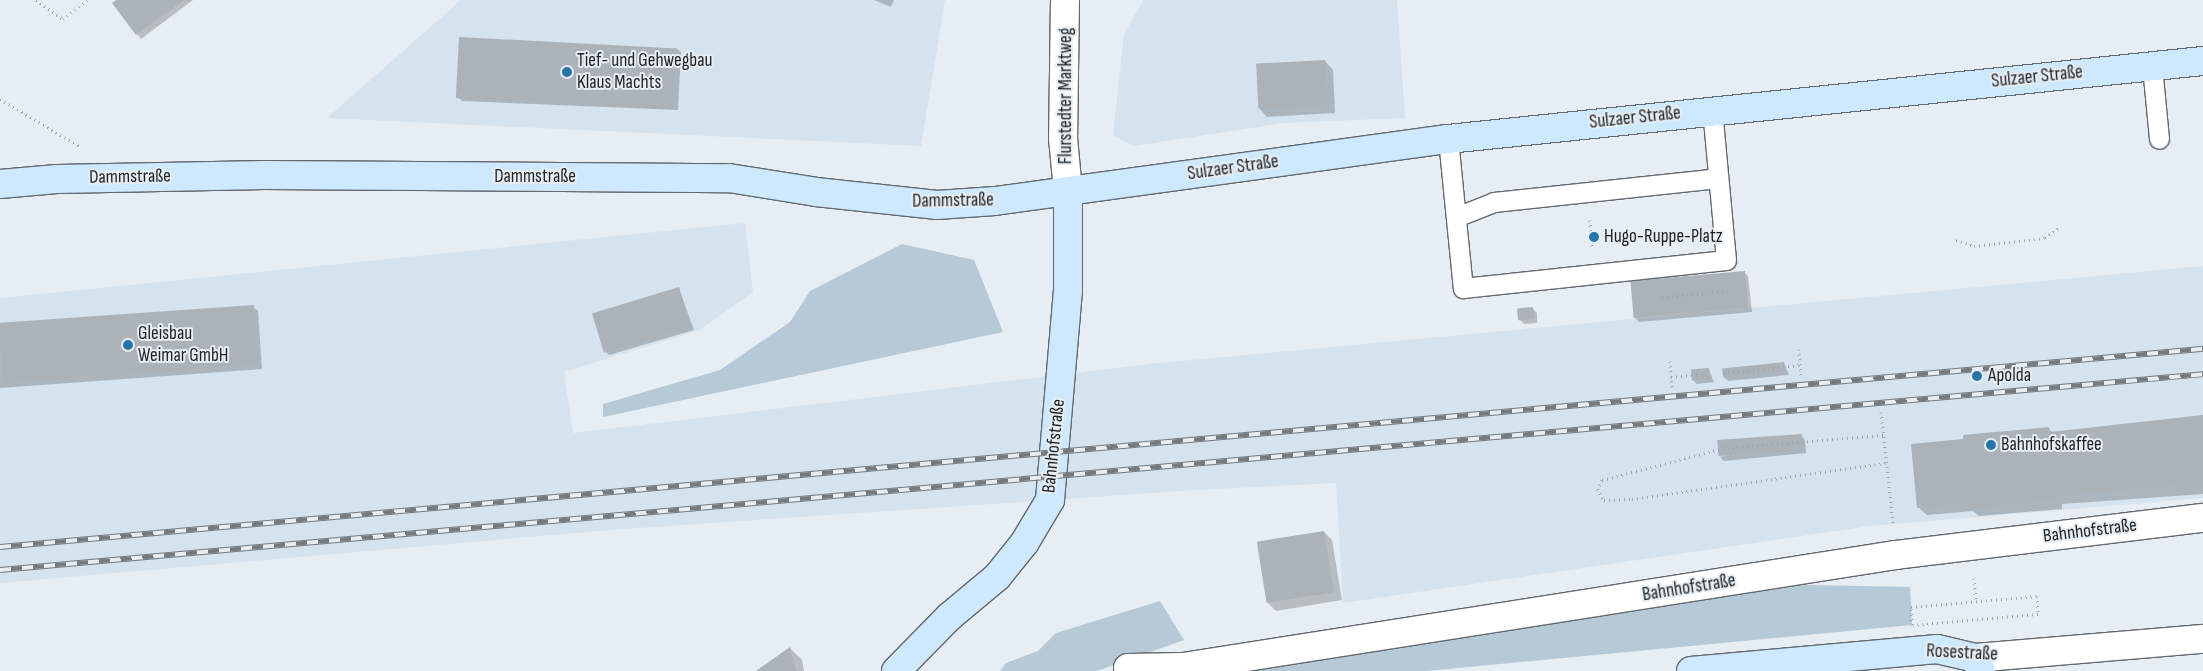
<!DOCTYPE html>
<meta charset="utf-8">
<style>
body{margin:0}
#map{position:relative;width:2203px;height:671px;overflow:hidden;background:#e6edf3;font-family:"Sofia Sans Condensed",sans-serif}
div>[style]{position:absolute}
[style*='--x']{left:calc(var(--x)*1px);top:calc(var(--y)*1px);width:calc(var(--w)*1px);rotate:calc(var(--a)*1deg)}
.built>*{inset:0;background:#d5e3ee}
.green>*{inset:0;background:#b6c9d7}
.shadow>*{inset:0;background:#0003}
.building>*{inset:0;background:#abb2b8;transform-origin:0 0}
.path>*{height:3px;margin-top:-1.5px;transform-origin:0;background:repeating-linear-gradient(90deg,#9fa5a9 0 1px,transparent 0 5px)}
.roads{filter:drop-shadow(1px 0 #63696f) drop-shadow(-1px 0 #63696f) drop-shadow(0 1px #63696f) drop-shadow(0 -1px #63696f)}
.service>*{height:19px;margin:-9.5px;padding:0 9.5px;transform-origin:9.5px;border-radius:9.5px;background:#fff}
.minor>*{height:28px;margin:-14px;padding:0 14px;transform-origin:14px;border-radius:14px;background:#fff}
.secondary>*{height:28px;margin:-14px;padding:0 14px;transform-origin:14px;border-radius:14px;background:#cee9fe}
.rail>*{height:5.5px;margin-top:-2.75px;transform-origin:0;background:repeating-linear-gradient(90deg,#e6edf3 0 11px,#757a7e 0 22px);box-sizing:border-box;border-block:1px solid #757a7e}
.dots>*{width:14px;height:14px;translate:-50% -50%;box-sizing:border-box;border:2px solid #e6edf3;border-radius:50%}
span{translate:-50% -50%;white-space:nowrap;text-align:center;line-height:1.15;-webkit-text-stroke:4px #e6edf3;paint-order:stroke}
.poi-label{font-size:19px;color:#1e2123}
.left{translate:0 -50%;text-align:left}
.street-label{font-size:19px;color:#1e2123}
</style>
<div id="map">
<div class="built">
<div style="clip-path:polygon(461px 0,945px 0,921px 146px,327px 118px)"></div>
<div style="clip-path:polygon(1143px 0,1397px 0,1405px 118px,1283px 123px,1134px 146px,1113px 135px,1124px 34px)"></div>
<div style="clip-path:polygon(745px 223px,753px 292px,700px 330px,564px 372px,573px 433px,1159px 363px,2203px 266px,2203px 498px,1870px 526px,1343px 603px,1336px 483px,1196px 490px,610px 530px,0 583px,0 298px)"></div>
</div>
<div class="green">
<div style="clip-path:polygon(902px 244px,974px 260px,1003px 332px,603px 417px,603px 404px,720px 370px,790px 322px,810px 291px)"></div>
<div style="clip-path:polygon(1811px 585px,1910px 587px,1912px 625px,1426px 671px,1238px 671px,1759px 586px)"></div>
<div style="clip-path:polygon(1160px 601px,1184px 640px,1097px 671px,1000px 671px,1006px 663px,1038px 651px,1056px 633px)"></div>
</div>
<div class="shadow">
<div style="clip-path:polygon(118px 0,193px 0,141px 39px,114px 3px)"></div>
<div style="clip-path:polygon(874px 0,894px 0,891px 7px)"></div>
<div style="clip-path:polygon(676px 48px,681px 52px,678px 110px,462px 101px,458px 97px)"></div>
<div style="clip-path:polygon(1325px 61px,1333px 70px,1335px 113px,1267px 117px,1259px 108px)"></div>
<div style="clip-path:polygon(1744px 272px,1748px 276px,1752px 312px,1639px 322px,1635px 318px)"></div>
<div style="clip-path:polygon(679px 289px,694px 330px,609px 355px,605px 351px)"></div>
<div style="clip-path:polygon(253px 307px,258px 311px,262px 369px,0 388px,0 325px)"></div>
<div style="clip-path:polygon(1533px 309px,1537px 313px,1537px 323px,1524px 324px,1520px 320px)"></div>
<div style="clip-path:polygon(1784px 363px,1789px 375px,1728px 381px,1724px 377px)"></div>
<div style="clip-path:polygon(1709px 370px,1714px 382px,1697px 384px,1693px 380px)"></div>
<div style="clip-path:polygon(2203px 416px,2203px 494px,2062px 504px,2062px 509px,1979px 516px,1973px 511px,1927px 515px,1918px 507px,2049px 429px,2053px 433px)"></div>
<div style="clip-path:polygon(1801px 436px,1805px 440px,1806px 453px,1724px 461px,1720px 457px)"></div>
<div style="clip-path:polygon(1324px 532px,1332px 540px,1342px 600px,1276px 611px,1267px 602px)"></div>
<div style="clip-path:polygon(790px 648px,802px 660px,804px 671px,758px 671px)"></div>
</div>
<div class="building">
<div style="clip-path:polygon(116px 0,184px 0,136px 35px,112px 3px)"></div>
<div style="left:459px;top:37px;width:218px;height:61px;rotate:3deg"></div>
<div style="left:1325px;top:60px;width:45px;height:69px;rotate:87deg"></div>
<div style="left:1745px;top:271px;width:37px;height:115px;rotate:85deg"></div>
<div style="left:679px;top:287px;width:41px;height:91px;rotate:73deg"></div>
<div style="left:254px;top:305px;width:60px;height:255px;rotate:86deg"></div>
<div style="left:1533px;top:307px;width:12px;height:16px;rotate:85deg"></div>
<div style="left:1784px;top:362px;width:9px;height:62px;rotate:84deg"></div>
<div style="left:1709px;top:368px;width:11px;height:18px;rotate:85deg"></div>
<div style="clip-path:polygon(2203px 415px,2203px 486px,2179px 489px,2179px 485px,2054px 496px,2054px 500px,1969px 509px,1969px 503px,1917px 508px,1911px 444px,1963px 439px,1963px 435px,2049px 427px,2050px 432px)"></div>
<div style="left:1802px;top:434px;width:16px;height:85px;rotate:86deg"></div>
<div style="left:1324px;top:531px;width:62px;height:68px;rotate:81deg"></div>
<div style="clip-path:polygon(790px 647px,796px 671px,756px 671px)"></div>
</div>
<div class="path">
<div style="--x:36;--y:0;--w:33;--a:35"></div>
<div style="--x:63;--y:19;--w:31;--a:-37"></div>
<div style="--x:0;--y:99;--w:92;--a:30.7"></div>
<div style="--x:1590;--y:220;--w:28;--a:86"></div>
<div style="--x:1956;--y:240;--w:19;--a:18"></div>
<div style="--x:1974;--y:246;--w:71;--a:-6.4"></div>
<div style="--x:2045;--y:238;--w:19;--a:-36"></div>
<div style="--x:1707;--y:292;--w:17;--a:-3"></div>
<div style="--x:1662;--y:297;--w:46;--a:-5"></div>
<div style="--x:1799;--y:349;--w:29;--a:86"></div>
<div style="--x:1670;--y:361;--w:29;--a:86"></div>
<div style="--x:1723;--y:373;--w:77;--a:-5.9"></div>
<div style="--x:1671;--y:377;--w:29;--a:-6"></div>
<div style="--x:1881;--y:412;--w:112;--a:83.8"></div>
<div style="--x:1883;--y:435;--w:160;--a:175.3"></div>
<div style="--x:1724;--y:448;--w:126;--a:165.3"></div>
<div style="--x:1602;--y:480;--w:10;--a:119"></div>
<div style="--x:1597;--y:489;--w:13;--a:58"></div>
<div style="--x:1604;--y:500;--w:28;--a:-2"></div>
<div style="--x:1632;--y:499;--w:257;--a:-8.1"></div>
<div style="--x:1974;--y:578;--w:23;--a:85"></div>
<div style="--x:2037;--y:596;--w:18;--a:87"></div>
<div style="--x:2038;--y:614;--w:126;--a:175"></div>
<div style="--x:1912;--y:625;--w:18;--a:-93"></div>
<div style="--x:1911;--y:607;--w:126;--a:-5"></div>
</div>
<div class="roads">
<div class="service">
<div style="--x:2152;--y:66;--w:73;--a:84.5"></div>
<div style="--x:1448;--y:139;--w:150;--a:84.3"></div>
<div style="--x:1463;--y:288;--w:264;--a:-6.1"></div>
<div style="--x:1726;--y:260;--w:151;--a:-95.3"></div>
<div style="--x:1456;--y:217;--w:41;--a:-21.5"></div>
<div style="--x:1494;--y:202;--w:225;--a:-6.1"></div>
</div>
<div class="minor">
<div style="--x:1065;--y:0;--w:138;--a:90.8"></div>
<div style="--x:1063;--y:138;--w:53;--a:84.6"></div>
<div style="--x:1975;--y:658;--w:229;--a:-4.8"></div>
<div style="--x:1128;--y:668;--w:55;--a:-1"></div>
<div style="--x:1177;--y:671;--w:7;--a:-34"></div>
<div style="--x:1183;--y:667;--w:722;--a:-8.93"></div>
<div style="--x:1896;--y:555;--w:309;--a:-6.9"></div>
</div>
<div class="secondary">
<div style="--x:0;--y:184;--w:57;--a:-5"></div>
<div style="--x:57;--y:179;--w:208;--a:-1.1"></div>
<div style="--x:265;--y:175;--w:464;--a:0.4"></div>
<div style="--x:729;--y:178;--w:88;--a:9.1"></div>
<div style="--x:816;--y:192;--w:122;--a:6.1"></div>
<div style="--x:937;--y:205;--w:58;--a:-3.9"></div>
<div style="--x:995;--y:201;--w:457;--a:-7.8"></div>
<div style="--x:1448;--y:139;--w:759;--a:-5.9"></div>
<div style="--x:896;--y:671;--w:76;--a:-45.5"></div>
<div style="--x:949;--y:617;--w:62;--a:-39.8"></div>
<div style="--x:997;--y:577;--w:45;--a:-51.3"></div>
<div style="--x:1025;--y:542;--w:49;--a:-59.2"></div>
<div style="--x:1050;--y:500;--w:209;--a:-85.1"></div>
<div style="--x:1068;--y:292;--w:101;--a:-90"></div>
<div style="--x:1691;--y:671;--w:247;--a:-5.1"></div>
<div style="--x:1937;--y:649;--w:39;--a:13"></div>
<div style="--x:1975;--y:658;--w:14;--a:65"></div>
</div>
</div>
<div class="rail">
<div style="--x:0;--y:547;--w:2212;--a:-5.14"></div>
<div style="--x:0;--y:570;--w:2212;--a:-5.08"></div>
</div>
<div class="dots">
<div style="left:567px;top:72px;background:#2974a7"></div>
<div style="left:1594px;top:237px;background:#2974a7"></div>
<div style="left:128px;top:345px;background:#2974a7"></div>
<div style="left:1977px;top:376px;background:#2974a7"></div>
<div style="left:1991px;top:445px;background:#2974a7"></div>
</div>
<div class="poi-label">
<span class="left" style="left:577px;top:72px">Tief- und Gehwegbau<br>Klaus Machts</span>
<span class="left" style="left:1604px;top:237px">Hugo-Ruppe-Platz</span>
<span class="left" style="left:138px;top:345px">Gleisbau<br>Weimar GmbH</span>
<span class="left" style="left:1988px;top:376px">Apolda</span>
<span class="left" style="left:2001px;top:445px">Bahnhofskaffee</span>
</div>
<div class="street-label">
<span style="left:2037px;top:77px;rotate:-6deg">Sulzaer Straße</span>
<span style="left:1066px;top:96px;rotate:-90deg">Flurstedter Marktweg</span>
<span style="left:1635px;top:118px;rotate:-6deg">Sulzaer Straße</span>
<span style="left:1233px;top:168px;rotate:-8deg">Sulzaer Straße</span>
<span style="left:130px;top:177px;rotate:-1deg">Dammstraße</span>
<span style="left:535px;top:177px">Dammstraße</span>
<span style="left:953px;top:201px;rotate:-1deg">Dammstraße</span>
<span style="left:1054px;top:446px;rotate:-84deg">Bahnhofstraße</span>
<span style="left:2090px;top:531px;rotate:-7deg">Bahnhofstraße</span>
<span style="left:1689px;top:588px;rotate:-9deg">Bahnhofstraße</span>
<span style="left:1962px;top:653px;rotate:3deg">Rosestraße</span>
</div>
</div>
